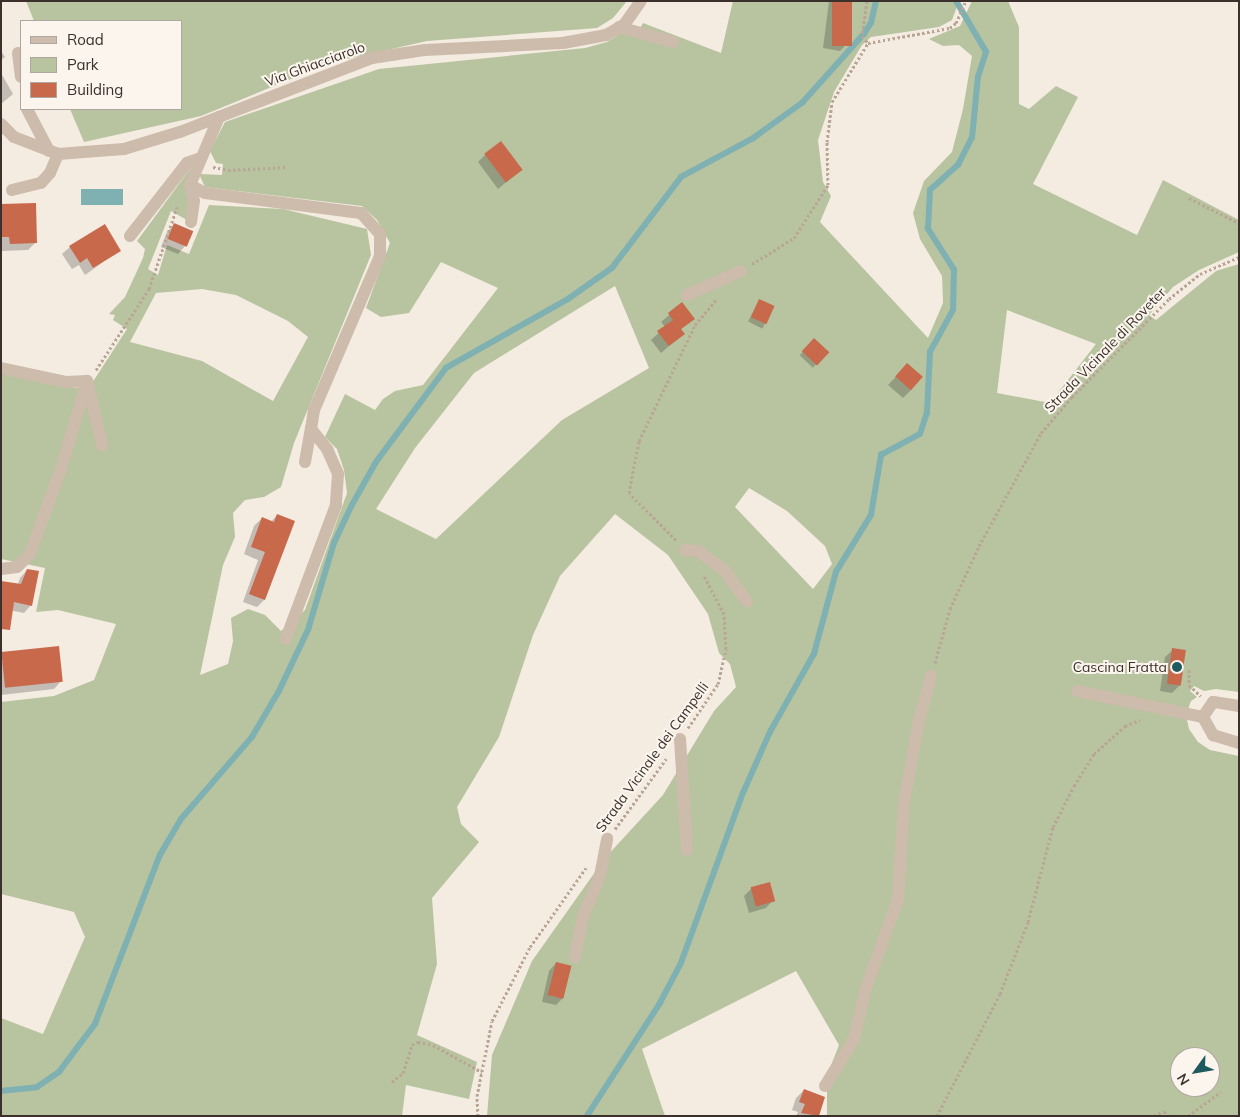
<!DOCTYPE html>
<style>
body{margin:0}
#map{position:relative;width:1240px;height:1117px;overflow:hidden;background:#f4ebe1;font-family:Mulish,sans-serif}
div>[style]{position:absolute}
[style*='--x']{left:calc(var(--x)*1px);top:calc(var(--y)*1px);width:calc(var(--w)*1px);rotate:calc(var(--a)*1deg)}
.green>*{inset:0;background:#b8c4a0}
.water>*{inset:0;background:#7fb0b2;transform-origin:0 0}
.shadow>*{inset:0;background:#0003;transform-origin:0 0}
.stream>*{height:5.5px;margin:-2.75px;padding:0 2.75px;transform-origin:2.75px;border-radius:2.75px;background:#7fb0b2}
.building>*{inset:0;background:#c8694b;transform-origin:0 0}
.path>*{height:3px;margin-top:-1.5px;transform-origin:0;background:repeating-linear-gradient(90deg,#b9a596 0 2.5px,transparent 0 5px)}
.minor>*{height:12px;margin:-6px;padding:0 6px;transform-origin:6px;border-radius:6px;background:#cdbbac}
.dots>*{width:14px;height:14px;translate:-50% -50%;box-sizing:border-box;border:2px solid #fbf5ee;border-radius:50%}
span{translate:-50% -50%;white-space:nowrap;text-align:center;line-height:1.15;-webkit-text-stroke:4px #fbf5ee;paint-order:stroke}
.street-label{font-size:14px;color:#3b302b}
.poi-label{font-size:14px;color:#3b302b}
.right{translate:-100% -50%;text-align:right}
.frame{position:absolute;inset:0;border:2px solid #3b302b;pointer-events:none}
.legend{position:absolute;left:20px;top:20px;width:162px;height:90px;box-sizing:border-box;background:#fbf5ee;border:1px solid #aea6a0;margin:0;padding:6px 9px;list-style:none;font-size:15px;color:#3b302b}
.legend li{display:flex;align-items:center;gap:10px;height:25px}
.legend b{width:25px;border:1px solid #aea6a0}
.north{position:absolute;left:1170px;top:1047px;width:50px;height:50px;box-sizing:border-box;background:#fbf5ee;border:1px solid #aea6a0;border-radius:50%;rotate:238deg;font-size:14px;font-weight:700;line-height:20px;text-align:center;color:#3b302b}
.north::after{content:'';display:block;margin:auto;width:18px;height:22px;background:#1f5a5e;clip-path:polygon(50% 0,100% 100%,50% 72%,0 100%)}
</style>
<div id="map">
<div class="green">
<div style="clip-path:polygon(26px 1px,627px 1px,613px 18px,597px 28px,427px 41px,330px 63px,201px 116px,84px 142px,70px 109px,181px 109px,181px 21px,34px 21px)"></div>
<div style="clip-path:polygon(evenodd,733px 1px,959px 1px,952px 20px,939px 27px,871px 37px,862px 45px,834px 92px,818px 140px,823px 182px,831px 196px,820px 222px,928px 338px,943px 303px,942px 276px,920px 239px,913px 213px,924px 181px,952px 152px,963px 109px,972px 56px,959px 45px,943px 46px,929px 39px,960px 26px,972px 1px,1008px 1px,1019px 27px,1019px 104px,1029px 109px,1056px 86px,1078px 97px,1033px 184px,1137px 235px,1163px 180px,1239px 220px,1239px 252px,1199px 270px,1173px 287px,1149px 315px,1156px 320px,1216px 271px,1239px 264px,1239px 692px,1216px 689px,1204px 691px,1194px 686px,1190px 691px,1197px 697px,1191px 701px,1186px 715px,1189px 729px,1198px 742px,1210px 750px,1239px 756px,1239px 1116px,827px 1116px,827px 1076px,839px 1045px,796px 971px,642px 1049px,665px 1116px,487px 1116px,492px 1055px,532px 961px,605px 858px,663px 795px,714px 711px,736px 687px,730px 664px,719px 653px,708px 614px,668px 555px,615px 514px,560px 576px,533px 635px,499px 737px,457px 807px,461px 824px,479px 842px,432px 898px,437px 964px,417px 1035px,477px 1062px,469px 1099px,406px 1085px,402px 1116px,1px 1116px,1px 1018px,43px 1034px,85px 937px,74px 912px,1px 894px,1px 702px,54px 696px,94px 680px,116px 624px,58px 610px,36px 612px,45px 568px,1px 559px,1px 373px,77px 388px,94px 380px,127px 329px,113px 320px,115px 315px,109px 314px,125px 297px,143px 258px,145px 249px,137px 241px,190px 169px,187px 220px,171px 211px,148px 269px,158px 275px,167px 245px,189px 254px,209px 205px,283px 209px,367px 229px,371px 255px,294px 443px,281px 487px,264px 497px,245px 500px,233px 513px,235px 537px,223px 565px,200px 675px,228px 664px,233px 641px,231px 618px,248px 609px,265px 615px,281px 631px,305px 610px,347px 493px,344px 470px,337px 449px,325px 437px,345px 394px,375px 410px,383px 399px,395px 391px,423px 385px,498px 288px,441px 262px,409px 313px,381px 317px,366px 308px,390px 243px,377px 220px,362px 206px,205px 187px,199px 174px,222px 175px,223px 164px,216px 163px,210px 151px,225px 122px,379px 69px,585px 48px,607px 42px,621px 33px,638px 32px,643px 23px,721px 53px,733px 1px,615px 286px,649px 368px,562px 420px,436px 539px,376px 509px,415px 448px,474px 373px,615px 286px,733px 1px,202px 289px,236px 295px,288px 321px,308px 337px,273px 401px,202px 361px,130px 342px,156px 293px,202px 289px,733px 1px,1007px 310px,1096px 344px,1050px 403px,997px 393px,1007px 310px,733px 1px,749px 488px,787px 511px,825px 546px,832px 564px,813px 589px,735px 507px,749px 488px,733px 1px,1180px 1057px,1210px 1057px,1210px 1087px,1180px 1087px,1180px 1057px)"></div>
</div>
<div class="water">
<div style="left:81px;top:189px;width:42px;height:16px"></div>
</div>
<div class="shadow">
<div style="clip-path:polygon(829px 1px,850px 1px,844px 47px,840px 51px,823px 48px)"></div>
<div style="clip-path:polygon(1px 51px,5px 57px,1px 60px)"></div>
<div style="clip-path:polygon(1px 73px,13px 94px,1px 104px)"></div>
<div style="clip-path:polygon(485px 155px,521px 170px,498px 189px,478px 162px)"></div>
<div style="clip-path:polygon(1px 205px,36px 242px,28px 250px,2px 251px)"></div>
<div style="clip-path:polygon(174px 225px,185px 246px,178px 254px,161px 247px,167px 232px)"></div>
<div style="clip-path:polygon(70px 247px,120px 250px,85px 275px,79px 265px,72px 269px,62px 254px)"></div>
<div style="left:759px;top:300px;width:16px;height:24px;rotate:27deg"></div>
<div style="clip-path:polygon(682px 304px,693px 319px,680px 330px,683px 334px,661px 353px,651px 340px,665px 327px,661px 322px)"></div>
<div style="left:814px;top:340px;width:18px;height:21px;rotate:43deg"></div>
<div style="clip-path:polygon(907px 365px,911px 390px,903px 398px,888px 385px)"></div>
<div style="clip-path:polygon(277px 515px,264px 600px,257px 607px,243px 602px,258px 560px,244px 554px,254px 526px,262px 518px,271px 522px)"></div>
<div style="clip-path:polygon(27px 570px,31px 605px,24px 613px,9px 610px,20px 578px)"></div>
<div style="clip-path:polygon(1173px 650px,1180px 685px,1172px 693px,1160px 691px,1165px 657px)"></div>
<div style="clip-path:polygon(1px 661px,61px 681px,54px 689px,1px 695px)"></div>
<div style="clip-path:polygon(752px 888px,773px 900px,766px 908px,749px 913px,744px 896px)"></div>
<div style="clip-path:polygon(556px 963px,563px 998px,556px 1005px,542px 1002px,549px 971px)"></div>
<div style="clip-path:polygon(804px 1090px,824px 1097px,817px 1116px,796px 1116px,798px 1112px,792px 1110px,796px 1098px)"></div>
</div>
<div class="stream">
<div style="--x:1;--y:1091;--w:36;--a:-6"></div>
<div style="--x:37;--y:1087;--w:27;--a:-34"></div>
<div style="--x:59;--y:1072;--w:60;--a:-53.1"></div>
<div style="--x:95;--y:1024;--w:181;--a:-69"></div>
<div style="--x:160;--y:855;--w:42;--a:-59.7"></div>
<div style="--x:181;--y:819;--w:108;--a:-49.1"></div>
<div style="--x:252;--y:737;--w:53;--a:-59.6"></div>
<div style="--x:279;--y:691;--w:68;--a:-64.6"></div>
<div style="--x:308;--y:630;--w:91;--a:-73.4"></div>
<div style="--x:334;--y:543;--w:42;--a:-64.7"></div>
<div style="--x:352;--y:505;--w:49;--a:-60.8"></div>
<div style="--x:376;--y:462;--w:117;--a:-53.3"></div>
<div style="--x:446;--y:368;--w:140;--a:-29.5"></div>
<div style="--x:568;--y:299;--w:54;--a:-35.2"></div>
<div style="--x:612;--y:268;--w:114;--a:-52.8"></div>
<div style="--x:681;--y:177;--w:81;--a:-28.2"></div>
<div style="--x:752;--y:139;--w:62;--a:-35.8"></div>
<div style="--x:802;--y:103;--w:93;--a:-48.1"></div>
<div style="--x:864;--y:34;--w:13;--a:-58"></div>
<div style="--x:871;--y:23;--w:23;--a:-77"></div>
<div style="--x:587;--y:1116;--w:135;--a:-57.1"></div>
<div style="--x:660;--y:1003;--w:45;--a:-62.3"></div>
<div style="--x:681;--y:963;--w:181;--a:-70"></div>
<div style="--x:743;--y:793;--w:67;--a:-66.1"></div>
<div style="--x:770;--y:732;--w:90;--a:-60.6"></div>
<div style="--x:814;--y:654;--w:85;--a:-75"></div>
<div style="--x:836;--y:572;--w:67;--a:-58.4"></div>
<div style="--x:871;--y:515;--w:61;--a:-80.5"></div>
<div style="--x:881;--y:455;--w:44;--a:-28.3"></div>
<div style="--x:920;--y:434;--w:22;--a:-72"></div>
<div style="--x:927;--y:413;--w:61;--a:-87.2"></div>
<div style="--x:930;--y:352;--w:48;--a:-61.3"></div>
<div style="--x:953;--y:310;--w:40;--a:-88.6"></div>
<div style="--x:954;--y:270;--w:49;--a:-122.4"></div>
<div style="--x:928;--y:229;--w:39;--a:-87"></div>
<div style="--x:930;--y:190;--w:38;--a:-42"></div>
<div style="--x:958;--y:165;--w:30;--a:-63"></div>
<div style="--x:972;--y:138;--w:61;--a:-84.4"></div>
<div style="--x:978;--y:77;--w:26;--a:-72"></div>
<div style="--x:986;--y:52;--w:59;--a:-120.5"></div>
</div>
<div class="building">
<div style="left:832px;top:1px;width:20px;height:45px"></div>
<div style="left:501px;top:141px;width:36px;height:21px;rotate:53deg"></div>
<div style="clip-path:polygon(36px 203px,37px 243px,10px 244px,9px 237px,1px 237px,1px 204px)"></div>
<div style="left:174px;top:223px;width:21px;height:17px;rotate:23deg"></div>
<div style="clip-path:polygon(105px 224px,121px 251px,93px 268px,87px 258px,80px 263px,69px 246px)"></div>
<div style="left:759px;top:299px;width:17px;height:20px;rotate:24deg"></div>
<div style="clip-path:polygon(682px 302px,695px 319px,681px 329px,685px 334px,669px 346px,657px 331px,673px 320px,668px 313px)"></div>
<div style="left:814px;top:338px;width:21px;height:18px;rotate:43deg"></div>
<div style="left:907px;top:363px;width:21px;height:18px;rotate:41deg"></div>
<div style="clip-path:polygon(277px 514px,295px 521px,265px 600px,249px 594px,265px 552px,251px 547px,262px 517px,274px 522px)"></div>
<div style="clip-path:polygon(27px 569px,39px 571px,32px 606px,14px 602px,10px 630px,1px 629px,1px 581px,21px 584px)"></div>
<div style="left:59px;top:646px;width:36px;height:58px;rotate:84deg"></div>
<div style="left:1172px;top:648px;width:14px;height:36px;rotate:8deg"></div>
<div style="left:770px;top:882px;width:20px;height:20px;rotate:75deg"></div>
<div style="left:556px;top:962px;width:16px;height:34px;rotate:14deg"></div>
<div style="clip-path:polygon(804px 1089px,825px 1097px,819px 1116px,801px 1113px,805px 1104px,799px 1102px)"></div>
</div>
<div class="path">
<div style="--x:867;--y:1;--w:35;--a:98"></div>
<div style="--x:862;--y:36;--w:9;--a:49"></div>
<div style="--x:868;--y:43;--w:83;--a:-10.4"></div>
<div style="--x:950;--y:28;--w:8;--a:-40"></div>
<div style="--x:956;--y:23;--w:24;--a:-66"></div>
<div style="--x:213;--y:167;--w:15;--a:11"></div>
<div style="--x:228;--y:170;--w:58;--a:-3"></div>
<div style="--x:1189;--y:198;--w:56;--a:26.6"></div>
<div style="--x:752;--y:264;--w:49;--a:-31.8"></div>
<div style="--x:794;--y:238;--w:63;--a:-57.3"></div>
<div style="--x:828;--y:185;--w:43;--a:-91.3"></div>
<div style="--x:827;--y:142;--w:40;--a:-82.9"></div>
<div style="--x:832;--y:102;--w:69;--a:-58.6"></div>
<div style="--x:96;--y:370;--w:97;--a:-56.8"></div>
<div style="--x:149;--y:289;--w:87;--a:-71.1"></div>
<div style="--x:676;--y:540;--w:66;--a:-135"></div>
<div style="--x:629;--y:493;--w:53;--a:-79.1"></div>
<div style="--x:639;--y:441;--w:129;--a:-64.2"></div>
<div style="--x:695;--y:325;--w:35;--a:-50"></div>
<div style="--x:935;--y:663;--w:56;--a:-74.5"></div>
<div style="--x:950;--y:609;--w:69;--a:-65.3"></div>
<div style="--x:979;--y:546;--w:129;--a:-61.2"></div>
<div style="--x:1041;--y:433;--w:48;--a:-49.3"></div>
<div style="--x:1072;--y:397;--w:138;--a:-45.3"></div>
<div style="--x:1169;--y:299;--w:40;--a:-39"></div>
<div style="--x:1200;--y:274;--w:43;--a:-23.6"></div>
<div style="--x:1189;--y:670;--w:15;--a:90"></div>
<div style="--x:1189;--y:685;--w:16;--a:43"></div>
<div style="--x:688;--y:728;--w:53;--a:-55.7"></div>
<div style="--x:718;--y:684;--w:36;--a:-77"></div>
<div style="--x:726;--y:649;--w:35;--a:-93"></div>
<div style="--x:724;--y:614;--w:45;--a:-117.7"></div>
<div style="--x:615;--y:829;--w:87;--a:-53.9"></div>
<div style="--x:392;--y:1082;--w:14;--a:-39"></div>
<div style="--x:403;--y:1073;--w:29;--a:-72"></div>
<div style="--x:412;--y:1045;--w:7;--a:-27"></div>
<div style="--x:418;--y:1042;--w:15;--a:11"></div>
<div style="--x:433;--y:1045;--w:56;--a:28.9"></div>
<div style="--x:478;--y:1116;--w:20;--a:-93"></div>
<div style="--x:477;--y:1096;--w:76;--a:-78.7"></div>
<div style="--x:492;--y:1021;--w:83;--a:-62.8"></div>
<div style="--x:530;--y:947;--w:97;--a:-54.7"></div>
<div style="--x:937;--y:1116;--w:137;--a:-62.7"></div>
<div style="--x:1000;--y:994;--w:77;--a:-68.7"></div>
<div style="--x:1028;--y:922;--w:98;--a:-75.3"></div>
<div style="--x:1053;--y:827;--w:46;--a:-62.9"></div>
<div style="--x:1074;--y:786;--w:38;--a:-58"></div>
<div style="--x:1094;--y:754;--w:42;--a:-42.1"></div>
<div style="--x:1125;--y:726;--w:16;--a:-22"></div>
<div style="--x:1154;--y:1116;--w:11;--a:-27"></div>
<div style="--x:1164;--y:1111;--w:6;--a:51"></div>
<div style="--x:1188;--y:1116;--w:41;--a:-36"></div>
</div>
<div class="minor">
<div style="--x:619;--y:27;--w:56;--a:15.5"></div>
<div style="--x:18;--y:53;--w:24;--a:83"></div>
<div style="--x:27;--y:109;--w:47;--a:62.4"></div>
<div style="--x:1;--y:124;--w:18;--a:45"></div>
<div style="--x:14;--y:137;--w:47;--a:21.1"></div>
<div style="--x:58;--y:154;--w:66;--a:-4.3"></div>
<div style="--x:124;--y:149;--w:59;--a:-16.9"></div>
<div style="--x:180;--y:132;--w:206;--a:-21.1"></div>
<div style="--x:372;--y:58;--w:54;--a:-8.6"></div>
<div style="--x:425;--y:50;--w:138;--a:-2.9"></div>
<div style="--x:563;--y:43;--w:44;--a:-10.5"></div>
<div style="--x:606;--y:35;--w:21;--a:-29"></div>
<div style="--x:624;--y:25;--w:29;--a:-55"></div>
<div style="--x:190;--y:185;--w:17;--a:28"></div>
<div style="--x:205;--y:193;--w:157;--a:7.3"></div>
<div style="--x:361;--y:213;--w:28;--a:48"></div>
<div style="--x:380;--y:234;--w:22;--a:90"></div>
<div style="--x:380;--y:256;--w:168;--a:113.2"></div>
<div style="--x:314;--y:410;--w:19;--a:99"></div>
<div style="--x:311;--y:429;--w:26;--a:51"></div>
<div style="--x:327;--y:449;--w:27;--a:66"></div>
<div style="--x:338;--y:474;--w:31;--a:94"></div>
<div style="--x:336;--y:505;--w:143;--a:110.5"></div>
<div style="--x:12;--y:190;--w:30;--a:-14"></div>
<div style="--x:41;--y:183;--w:13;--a:-48"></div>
<div style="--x:50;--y:173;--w:21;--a:-67"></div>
<div style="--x:191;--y:222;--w:21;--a:-82"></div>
<div style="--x:194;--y:201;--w:16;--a:-104"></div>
<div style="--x:190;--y:185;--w:74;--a:-66.9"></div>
<div style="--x:130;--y:236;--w:93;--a:-52"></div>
<div style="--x:187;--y:163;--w:15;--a:-20"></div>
<div style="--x:687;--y:295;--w:59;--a:-24"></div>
<div style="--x:1;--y:368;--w:66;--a:12.2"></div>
<div style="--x:66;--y:382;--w:21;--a:-3"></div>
<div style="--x:88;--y:384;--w:63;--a:77.1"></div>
<div style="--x:305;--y:462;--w:34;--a:-80"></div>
<div style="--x:685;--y:550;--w:13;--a:4"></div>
<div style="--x:698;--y:551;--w:32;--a:36"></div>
<div style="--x:724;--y:570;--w:39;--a:54"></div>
<div style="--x:1;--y:569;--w:16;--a:-7"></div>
<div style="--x:17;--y:567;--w:18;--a:-45"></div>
<div style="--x:30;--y:554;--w:90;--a:-70"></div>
<div style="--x:61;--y:469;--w:92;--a:-73.5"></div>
<div style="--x:1077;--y:691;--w:129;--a:11.7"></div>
<div style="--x:1239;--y:706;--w:26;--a:-171"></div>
<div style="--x:1213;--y:702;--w:18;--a:124"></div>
<div style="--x:1203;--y:717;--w:21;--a:61"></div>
<div style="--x:1213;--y:735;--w:27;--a:17"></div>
<div style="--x:680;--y:739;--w:111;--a:86.4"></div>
<div style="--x:575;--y:957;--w:41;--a:-78.7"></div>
<div style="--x:583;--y:917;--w:44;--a:-67.5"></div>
<div style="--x:600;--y:876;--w:38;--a:-79"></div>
<div style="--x:825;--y:1086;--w:55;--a:-58.3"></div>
<div style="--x:854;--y:1039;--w:52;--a:-76.8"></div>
<div style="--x:866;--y:988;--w:95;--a:-70.2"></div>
<div style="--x:898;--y:899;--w:96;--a:-86.4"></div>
<div style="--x:904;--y:803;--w:84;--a:-79.8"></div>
<div style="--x:919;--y:720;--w:46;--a:-74.7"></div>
</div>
<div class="dots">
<div style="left:1177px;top:667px;background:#1f5a5e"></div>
</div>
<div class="street-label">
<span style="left:315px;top:64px;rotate:-20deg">Via Ghiacciarolo</span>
<span style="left:1105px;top:350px;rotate:-46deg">Strada Vicinale di Roveter</span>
<span style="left:652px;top:757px;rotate:-54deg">Strada Vicinale dei Campelli</span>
</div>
<div class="poi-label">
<span class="right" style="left:1167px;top:667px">Cascina Fratta</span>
</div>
<div class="frame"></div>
<ul class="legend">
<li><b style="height:6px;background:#cdbbac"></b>Road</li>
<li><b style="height:14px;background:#b8c4a0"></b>Park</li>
<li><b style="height:14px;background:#c8694b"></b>Building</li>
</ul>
<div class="north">N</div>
</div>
